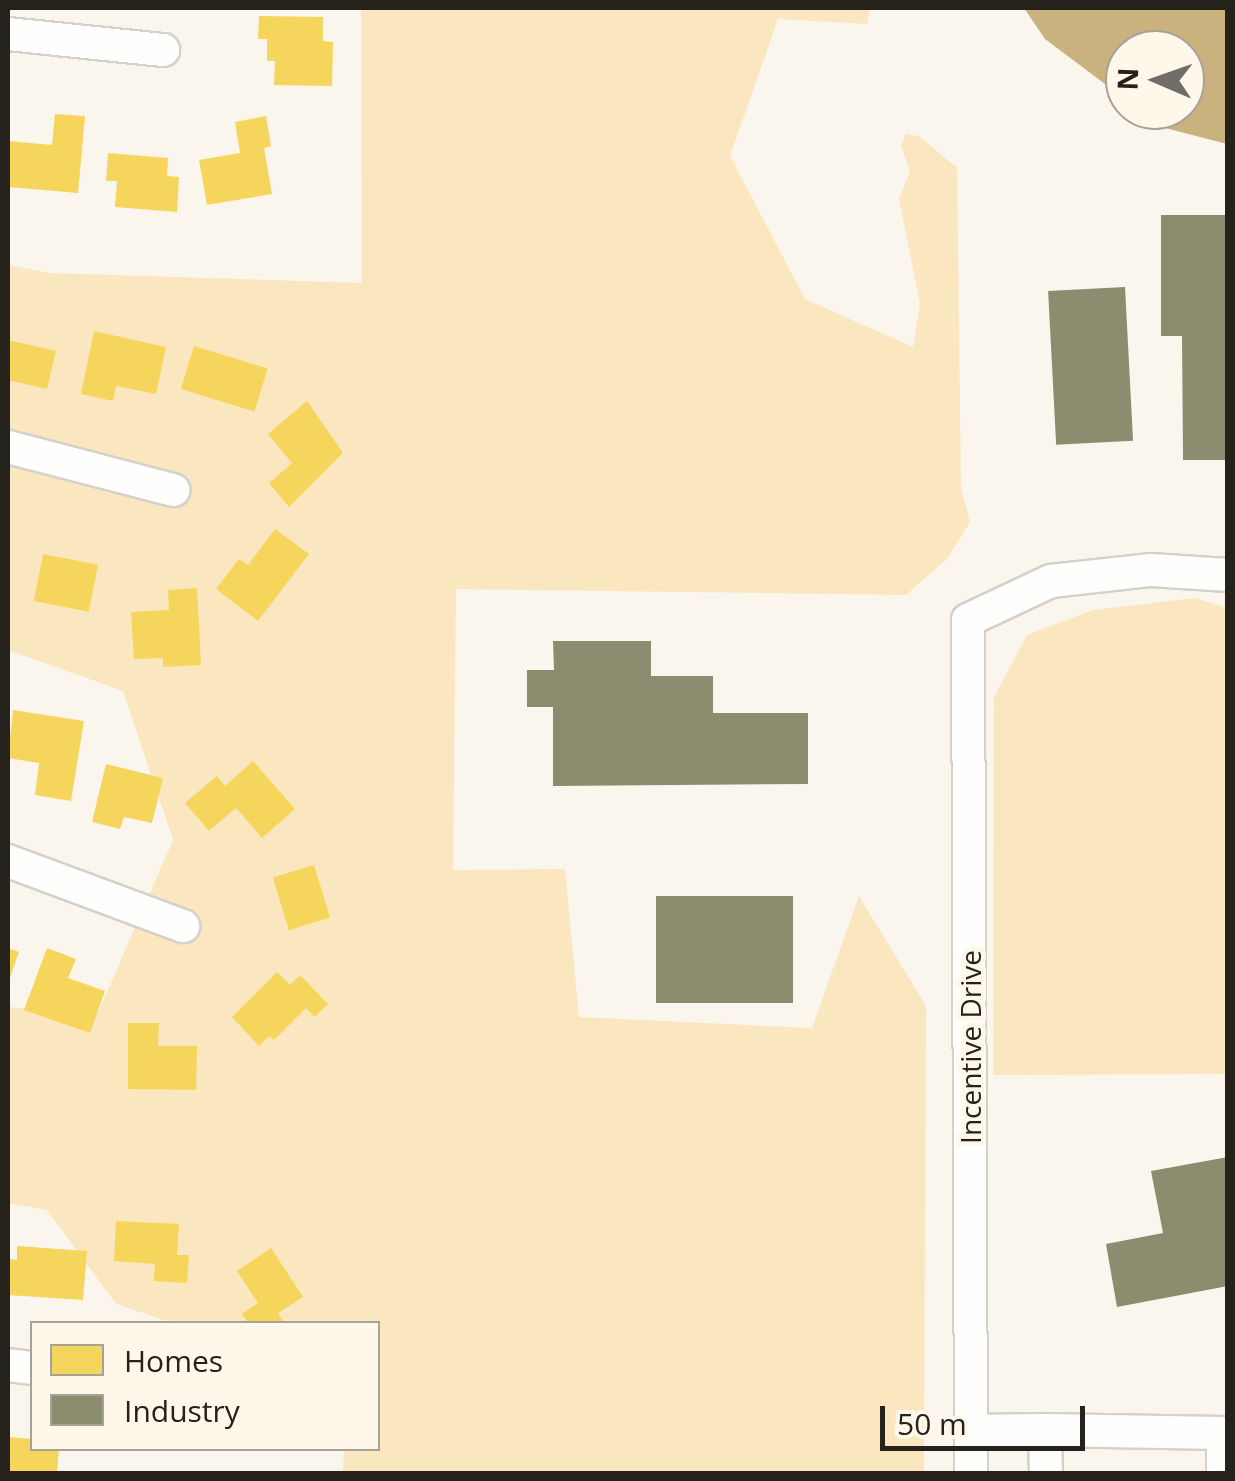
<!DOCTYPE html>
<style>
body{margin:0}
#map{position:relative;width:1235px;height:1481px;overflow:hidden;background:#faf6ee;font-family:"Open Sans",sans-serif}
div>[style]{position:absolute}
[style*='--x']{left:calc(var(--x)*1px);top:calc(var(--y)*1px);width:calc(var(--w)*1px);rotate:calc(var(--a)*1deg)}
.green>*{inset:0;background:#fae7bf}
.water>*{inset:0;background:#cab27f}
.homes>*{inset:0;background:#f6d55c;transform-origin:0 0}
.industry>*{inset:0;background:#8c8c6e;transform-origin:0 0}
.roads{filter:drop-shadow(2px 0 #d4d1ca) drop-shadow(-2px 0 #d4d1ca) drop-shadow(0 2px #d4d1ca) drop-shadow(0 -2px #d4d1ca)}
.minor>*{height:32px;margin:-16px;padding:0 16px;transform-origin:16px;border-radius:16px;background:#fefefc}
span{translate:-50% -50%;white-space:nowrap;text-align:center;line-height:1.15;-webkit-text-stroke:10px #fef7ea;paint-order:stroke}
.street-label{font-size:28px;color:#25221c}
.frame{position:absolute;inset:0;border:10px solid #25221c;pointer-events:none}
.legend{position:absolute;left:30px;top:1321px;width:350px;height:130px;box-sizing:border-box;background:#fef7ea;border:2px solid #a7a298;margin:0;padding:12px 18px;list-style:none;font-size:30px;color:#25221c}
.legend li{display:flex;align-items:center;gap:20px;height:50px}
.legend b{width:50px;border:2px solid #a7a298}
.north{position:absolute;left:1105px;top:30px;width:100px;height:100px;box-sizing:border-box;background:#fef7ea;border:2px solid #a7a298;border-radius:50%;rotate:272deg;font-size:28px;font-weight:700;line-height:40px;text-align:center;color:#25221c}
.north::after{content:'';display:block;margin:auto;width:35px;height:45px;background:#706c66;clip-path:polygon(50% 0,100% 100%,50% 72%,0 100%)}
.scale{position:absolute;left:880px;top:1406px;width:205px;height:45px;box-sizing:border-box;border:5px solid #25221c;border-top:0;padding-left:12px;font-size:30px;line-height:35px;white-space:nowrap;color:#25221c;-webkit-text-stroke:8px #fef7ea;paint-order:stroke}
</style>
<div id="map">
<div class="green">
<div style="clip-path:polygon(361px 8px,870px 8px,867px 24px,778px 19px,730px 156px,805px 299px,913px 347px,920px 303px,899px 199px,910px 172px,901px 145px,906px 134px,919px 136px,957px 168px,961px 487px,970px 522px,947px 559px,906px 595px,456px 589px,453px 870px,565px 869px,579px 1017px,812px 1028px,859px 896px,926px 1006px,924px 1473px,343px 1473px,344px 1449px,378px 1448px,378px 1324px,173px 1323px,116px 1304px,47px 1210px,8px 1203px,8px 1007px,97px 1015px,173px 840px,123px 691px,8px 650px,8px 265px,51px 273px,362px 283px)"></div>
<div style="clip-path:polygon(1195px 598px,1227px 608px,1227px 1074px,993px 1075px,994px 697px,1027px 635px,1093px 610px)"></div>
</div>
<div class="water">
<div style="clip-path:polygon(1024px 8px,1227px 8px,1227px 144px,1169px 129px,1141px 110px,1185px 110px,1185px 50px,1125px 50px,1125px 99px,1045px 39px)"></div>
</div>
<div class="homes">
<div style="clip-path:polygon(259px 16px,323px 17px,323px 41px,333px 42px,332px 86px,274px 85px,275px 61px,267px 61px,267px 39px,258px 39px)"></div>
<div style="clip-path:polygon(55px 114px,85px 116px,78px 193px,8px 187px,8px 141px,52px 145px)"></div>
<div style="clip-path:polygon(266px 116px,271px 146px,264px 148px,272px 194px,207px 205px,199px 160px,240px 153px,235px 122px)"></div>
<div style="clip-path:polygon(108px 153px,168px 158px,167px 176px,179px 177px,177px 212px,115px 207px,117px 181px,106px 181px)"></div>
<div style="clip-path:polygon(94px 331px,166px 347px,156px 394px,116px 386px,113px 401px,81px 394px)"></div>
<div style="clip-path:polygon(8px 340px,56px 351px,47px 389px,8px 380px)"></div>
<div style="left:194px;top:346px;width:77px;height:45px;rotate:17deg"></div>
<div style="clip-path:polygon(307px 401px,343px 453px,289px 507px,269px 483px,292px 463px,268px 434px)"></div>
<div style="clip-path:polygon(275px 529px,309px 554px,258px 621px,216px 589px,239px 559px,248px 565px)"></div>
<div style="left:43px;top:554px;width:56px;height:48px;rotate:11deg"></div>
<div style="clip-path:polygon(197px 588px,201px 665px,163px 667px,163px 658px,134px 659px,131px 612px,169px 610px,168px 590px)"></div>
<div style="clip-path:polygon(13px 710px,84px 721px,71px 801px,35px 795px,39px 763px,8px 758px)"></div>
<div style="clip-path:polygon(253px 761px,295px 809px,262px 838px,236px 808px,209px 831px,185px 803px,217px 776px,225px 786px)"></div>
<div style="clip-path:polygon(106px 764px,163px 778px,152px 823px,124px 817px,120px 829px,92px 822px)"></div>
<div style="left:314px;top:865px;width:55px;height:43px;rotate:73deg"></div>
<div style="clip-path:polygon(8px 948px,19px 952px,8px 983px)"></div>
<div style="clip-path:polygon(47px 948px,76px 959px,68px 978px,105px 991px,90px 1033px,24px 1010px)"></div>
<div style="clip-path:polygon(277px 972px,290px 985px,300px 975px,328px 1004px,315px 1017px,306px 1008px,274px 1040px,269px 1036px,259px 1046px,232px 1017px)"></div>
<div style="clip-path:polygon(128px 1023px,159px 1023px,158px 1046px,197px 1046px,196px 1090px,128px 1089px)"></div>
<div style="clip-path:polygon(116px 1221px,179px 1224px,177px 1255px,189px 1255px,187px 1283px,154px 1281px,155px 1264px,114px 1261px)"></div>
<div style="clip-path:polygon(17px 1246px,87px 1251px,83px 1300px,8px 1295px,8px 1259px,17px 1260px)"></div>
<div style="clip-path:polygon(271px 1248px,303px 1297px,278px 1313px,285px 1324px,249px 1324px,242px 1314px,258px 1303px,237px 1271px)"></div>
<div style="clip-path:polygon(8px 1437px,32px 1439px,32px 1448px,59px 1448px,57px 1474px,8px 1474px)"></div>
</div>
<div class="industry">
<div style="clip-path:polygon(1161px 215px,1228px 215px,1228px 460px,1183px 460px,1182px 336px,1161px 336px)"></div>
<div style="left:1125px;top:287px;width:154px;height:77px;rotate:87deg"></div>
<div style="clip-path:polygon(553px 641px,651px 641px,651px 676px,713px 676px,713px 713px,808px 713px,808px 784px,553px 786px,553px 707px,527px 707px,527px 670px,554px 670px)"></div>
<div style="left:656px;top:896px;width:137px;height:107px"></div>
<div style="clip-path:polygon(1228px 1157px,1228px 1286px,1117px 1307px,1106px 1244px,1163px 1233px,1151px 1171px)"></div>
</div>
<div class="roads">
<div class="minor">
<div style="--x:8;--y:34;--w:156;--a:5.9"></div>
<div style="--x:8;--y:447;--w:171;--a:14.6"></div>
<div style="--x:8;--y:861;--w:187;--a:20.4"></div>
<div style="--x:8;--y:1365;--w:24;--a:7"></div>
<div style="--x:1045;--y:1430;--w:178;--a:1"></div>
<div style="--x:1223;--y:1433;--w:41;--a:90"></div>
<div style="--x:971;--y:1431;--w:74;--a:-0.8"></div>
<div style="--x:1045;--y:1430;--w:44;--a:88.7"></div>
<div style="--x:971;--y:1474;--w:854;--a:-90.2"></div>
<div style="--x:968;--y:620;--w:92;--a:-25.2"></div>
<div style="--x:1051;--y:581;--w:101;--a:-6.3"></div>
<div style="--x:1151;--y:570;--w:77;--a:3.7"></div>
</div>
</div>
<div class="street-label">
<span style="left:970px;top:1047px;rotate:-90deg">Incentive Drive</span>
</div>
<div class="frame"></div>
<ul class="legend">
<li><b style="height:28px;background:#f6d55c"></b>Homes</li>
<li><b style="height:28px;background:#8c8c6e"></b>Industry</li>
</ul>
<div class="north">N</div>
<div class="scale">50 m</div>
</div>
